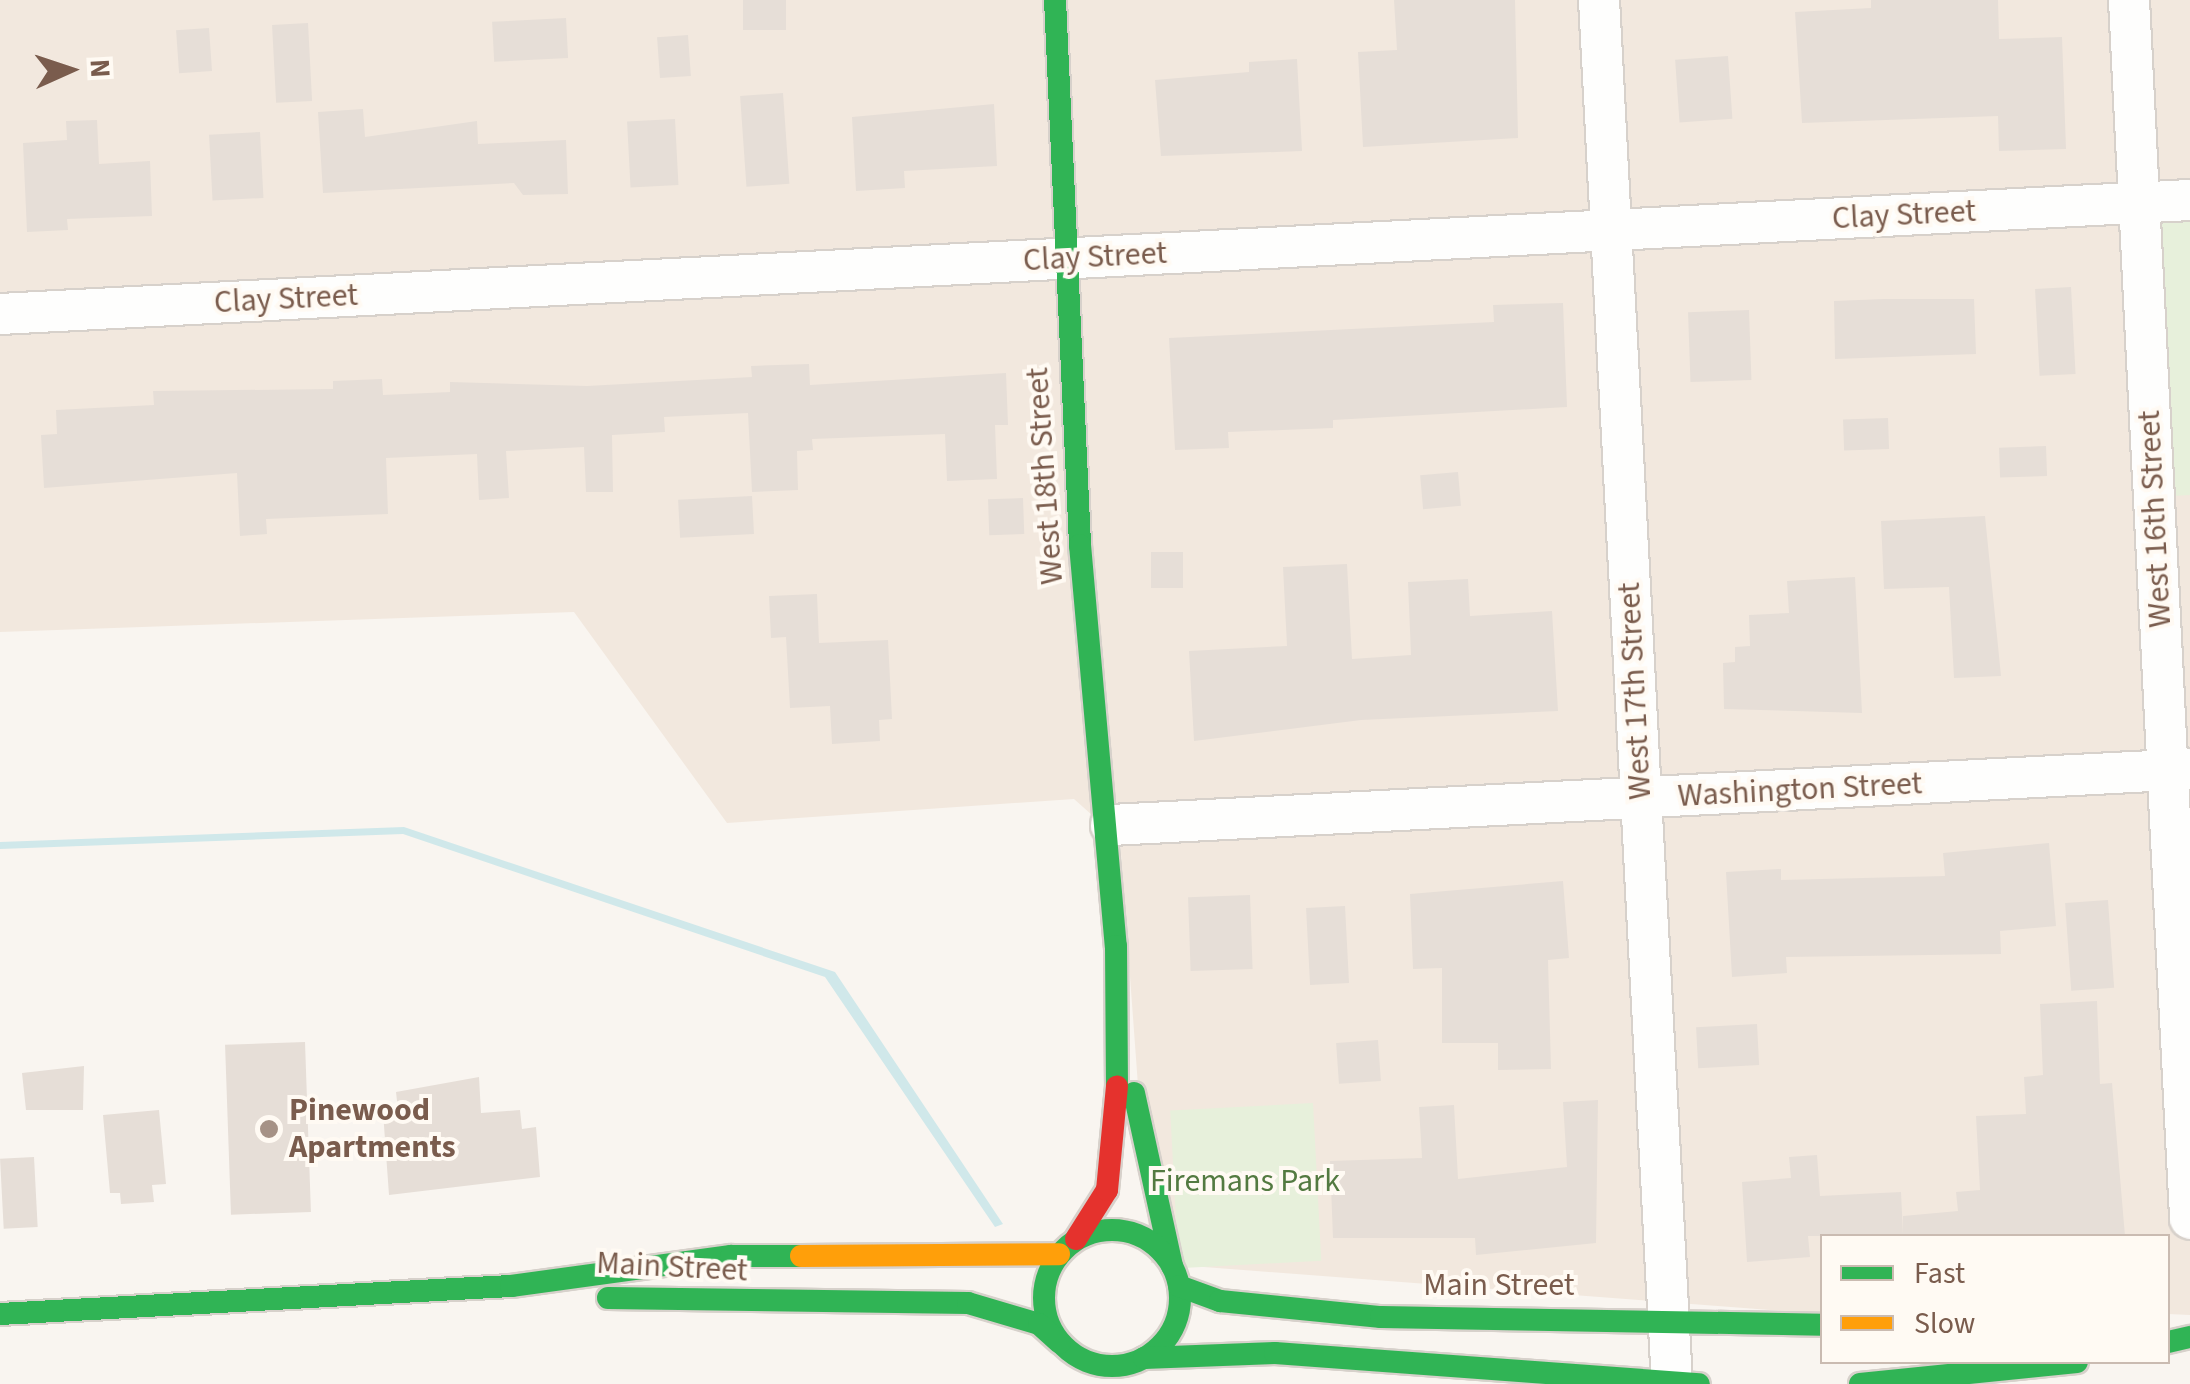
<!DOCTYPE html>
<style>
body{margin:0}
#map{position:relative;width:2190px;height:1384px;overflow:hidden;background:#f9f5f0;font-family:"Source Sans 3",sans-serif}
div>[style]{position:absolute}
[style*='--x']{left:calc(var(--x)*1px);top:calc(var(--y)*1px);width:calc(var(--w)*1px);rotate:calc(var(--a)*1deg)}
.residential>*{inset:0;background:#f2e8de}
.green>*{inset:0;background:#e7f0db;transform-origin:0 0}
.water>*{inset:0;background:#d0e8ea}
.building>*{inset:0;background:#e6ded7;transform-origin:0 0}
.roads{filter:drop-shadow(2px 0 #d7d1cb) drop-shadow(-2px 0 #d7d1cb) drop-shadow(0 2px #d7d1cb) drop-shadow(0 -2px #d7d1cb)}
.street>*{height:40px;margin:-20px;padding:0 20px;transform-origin:20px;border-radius:20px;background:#fefefd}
.fast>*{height:22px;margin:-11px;padding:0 11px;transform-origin:11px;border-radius:11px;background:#30b455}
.fast>.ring{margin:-11px;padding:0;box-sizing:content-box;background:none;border:22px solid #30b455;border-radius:50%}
.slow>*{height:22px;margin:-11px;padding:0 11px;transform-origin:11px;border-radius:11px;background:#ff9f0a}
.jam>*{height:22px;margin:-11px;padding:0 11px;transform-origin:11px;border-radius:11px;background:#e5322d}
.dots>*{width:28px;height:28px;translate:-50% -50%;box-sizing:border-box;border:5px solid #fffaf3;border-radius:50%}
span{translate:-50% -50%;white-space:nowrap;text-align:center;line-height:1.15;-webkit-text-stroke:8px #fffaf3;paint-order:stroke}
.street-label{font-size:32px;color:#7a5c4d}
.poi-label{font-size:32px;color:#7a5c4d;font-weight:700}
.left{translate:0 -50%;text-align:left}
.park-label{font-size:32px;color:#537a41}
.legend{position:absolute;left:1820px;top:1234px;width:350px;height:130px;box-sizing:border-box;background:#fffaf3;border:2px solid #cabbb1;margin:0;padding:12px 18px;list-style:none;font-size:30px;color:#7a5c4d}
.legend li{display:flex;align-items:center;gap:20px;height:50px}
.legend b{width:50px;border:2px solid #cabbb1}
.north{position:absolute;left:20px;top:20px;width:100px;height:100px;-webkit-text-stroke:8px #fffaf3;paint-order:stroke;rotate:87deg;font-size:28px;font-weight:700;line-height:40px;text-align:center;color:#7a5c4d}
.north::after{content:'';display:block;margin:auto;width:35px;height:45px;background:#7a5c4d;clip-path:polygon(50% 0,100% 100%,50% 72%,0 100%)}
</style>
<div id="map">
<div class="residential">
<div style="clip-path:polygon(0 0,2190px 0,2190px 1315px,2168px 1314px,2168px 1236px,1822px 1236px,1822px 1314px,1151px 1263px,1120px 840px,1074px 799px,727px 823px,574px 612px,0 632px)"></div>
</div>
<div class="green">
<div style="clip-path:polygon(2190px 200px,2190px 495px,2154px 497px,2140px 203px)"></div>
<div style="left:1313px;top:1103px;width:158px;height:143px;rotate:87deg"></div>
</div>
<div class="water">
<div style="clip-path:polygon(404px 827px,835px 972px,1003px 1224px,995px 1227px,825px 977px,403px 834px,0 849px,0 842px)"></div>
</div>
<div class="building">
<div style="left:743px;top:0;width:43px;height:30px"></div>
<div style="clip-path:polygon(1394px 0,1515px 0,1518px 138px,1363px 147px,1358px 52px,1397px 50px)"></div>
<div style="clip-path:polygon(1871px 0,1998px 0,1999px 39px,2062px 37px,2066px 149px,1999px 151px,1998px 116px,1802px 123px,1795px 12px,1871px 8px)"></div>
<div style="left:566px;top:18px;width:40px;height:74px;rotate:87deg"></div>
<div style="left:308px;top:23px;width:78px;height:36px;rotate:87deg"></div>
<div style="left:209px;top:28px;width:43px;height:33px;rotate:86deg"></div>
<div style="left:688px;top:35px;width:41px;height:31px;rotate:86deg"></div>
<div style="left:1728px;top:56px;width:63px;height:53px;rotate:86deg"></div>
<div style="clip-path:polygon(1297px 59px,1302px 151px,1161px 156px,1155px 80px,1249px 72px,1249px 62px)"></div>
<div style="left:783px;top:93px;width:91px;height:43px;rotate:86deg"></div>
<div style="clip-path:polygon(994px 104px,997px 166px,904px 171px,905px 188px,856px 191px,852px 117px)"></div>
<div style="clip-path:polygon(363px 109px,365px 137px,477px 121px,478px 144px,566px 140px,568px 194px,523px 195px,514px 183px,323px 193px,318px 112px)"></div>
<div style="left:675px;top:119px;width:66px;height:48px;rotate:87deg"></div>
<div style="clip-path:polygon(97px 120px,99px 164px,150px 161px,152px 216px,67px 219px,68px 230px,27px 232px,23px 143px,67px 140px,66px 121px)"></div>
<div style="left:260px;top:132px;width:66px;height:51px;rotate:87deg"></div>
<div style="left:2071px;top:287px;width:87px;height:36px;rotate:87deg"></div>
<div style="clip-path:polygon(1884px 299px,1974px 299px,1976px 354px,1835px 359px,1834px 301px)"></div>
<div style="clip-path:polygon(1563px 303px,1567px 407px,1333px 420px,1333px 428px,1228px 432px,1229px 448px,1175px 450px,1169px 338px,1494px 322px,1493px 305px)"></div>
<div style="left:1749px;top:310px;width:70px;height:61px;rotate:88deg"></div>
<div style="clip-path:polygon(809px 364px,810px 385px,1006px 373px,1008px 425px,995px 425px,997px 479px,947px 481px,945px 434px,812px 439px,813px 450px,797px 451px,798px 490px,752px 492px,748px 413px,664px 417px,665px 432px,612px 435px,613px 492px,586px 492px,584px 447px,506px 451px,509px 498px,479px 500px,477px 454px,386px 458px,388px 514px,266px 519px,267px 534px,240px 536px,237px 473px,44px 488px,41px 435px,57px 434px,56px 410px,154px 405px,153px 391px,333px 389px,333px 381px,382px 379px,383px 395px,450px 392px,450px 382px,587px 386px,752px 377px,751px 366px)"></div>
<div style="left:1888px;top:418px;width:31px;height:45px;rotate:88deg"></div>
<div style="left:2046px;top:446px;width:30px;height:47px;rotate:88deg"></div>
<div style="left:1458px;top:472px;width:34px;height:38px;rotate:85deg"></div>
<div style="left:752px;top:496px;width:38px;height:74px;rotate:87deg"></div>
<div style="left:1023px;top:498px;width:36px;height:35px;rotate:88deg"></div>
<div style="clip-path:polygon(1985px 516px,2001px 676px,1954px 678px,1949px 587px,1884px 589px,1881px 521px)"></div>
<div style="left:1151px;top:552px;width:32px;height:36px"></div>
<div style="clip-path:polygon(1347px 564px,1352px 659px,1411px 655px,1408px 582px,1468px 579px,1470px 616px,1552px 611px,1558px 711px,1361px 720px,1194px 741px,1189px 651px,1287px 646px,1283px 567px)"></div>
<div style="clip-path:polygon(1855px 577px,1862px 713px,1724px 709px,1723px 663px,1735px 662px,1735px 647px,1750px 646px,1749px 615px,1789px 613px,1787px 581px)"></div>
<div style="clip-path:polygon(817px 594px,819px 643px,888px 640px,892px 719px,879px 720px,880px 741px,832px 744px,830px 706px,790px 708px,786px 637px,771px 638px,769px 596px)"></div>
<div style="clip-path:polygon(2049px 843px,2056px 926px,2000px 931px,2001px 954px,1786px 957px,1787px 973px,1732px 977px,1726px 872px,1781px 869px,1781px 880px,1945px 876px,1943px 853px)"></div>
<div style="clip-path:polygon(1563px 881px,1569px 958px,1548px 960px,1551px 1069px,1498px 1070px,1498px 1043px,1442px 1043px,1442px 968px,1413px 969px,1410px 894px)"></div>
<div style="left:1250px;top:895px;width:74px;height:62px;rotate:88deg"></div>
<div style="left:2108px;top:900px;width:88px;height:43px;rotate:86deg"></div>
<div style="left:1345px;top:906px;width:77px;height:39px;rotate:87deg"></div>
<div style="clip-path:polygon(2097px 1001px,2100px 1084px,2112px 1083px,2125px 1236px,1808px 1236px,1810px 1257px,1747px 1262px,1742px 1182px,1791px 1178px,1789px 1157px,1817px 1155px,1820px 1196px,1901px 1192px,1903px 1234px,1903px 1216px,1958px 1211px,1956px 1192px,1980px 1190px,1976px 1116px,2026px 1114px,2024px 1077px,2043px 1075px,2040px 1004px)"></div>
<div style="left:1757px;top:1024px;width:41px;height:61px;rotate:87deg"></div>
<div style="left:1378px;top:1040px;width:41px;height:42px;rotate:86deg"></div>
<div style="left:305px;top:1042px;width:170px;height:80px;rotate:88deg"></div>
<div style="clip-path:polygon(84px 1066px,83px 1110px,26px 1110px,22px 1073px)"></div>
<div style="clip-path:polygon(479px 1077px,481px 1113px,520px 1110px,522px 1129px,536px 1127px,540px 1177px,389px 1195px,383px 1112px,398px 1110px,396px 1092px)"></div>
<div style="clip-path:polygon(1598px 1100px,1596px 1243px,1476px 1255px,1475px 1238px,1333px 1238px,1330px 1161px,1422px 1158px,1419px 1107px,1454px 1105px,1458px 1179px,1567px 1167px,1563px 1102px)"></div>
<div style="clip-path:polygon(159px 1110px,166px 1184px,152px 1185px,154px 1202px,121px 1204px,120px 1193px,110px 1193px,103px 1115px)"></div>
<div style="left:34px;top:1157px;width:70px;height:34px;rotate:87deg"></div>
</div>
<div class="roads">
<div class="street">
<div style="--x:1599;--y:0;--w:1384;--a:86.98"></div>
<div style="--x:2129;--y:0;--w:1220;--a:87.13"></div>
<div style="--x:0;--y:314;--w:2193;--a:-2.98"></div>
<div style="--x:1111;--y:825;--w:1080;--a:-2.97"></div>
</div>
<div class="fast">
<div style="--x:1055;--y:0;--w:546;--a:87.37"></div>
<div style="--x:1080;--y:545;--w:403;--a:84.9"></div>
<div style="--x:1116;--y:946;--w:140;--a:89.6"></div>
<div style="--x:1134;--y:1093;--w:177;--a:77.6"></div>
<div class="ring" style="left:1044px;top:1230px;width:114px;height:114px"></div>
<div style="--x:1179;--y:1286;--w:44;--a:20.1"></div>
<div style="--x:1220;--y:1301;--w:162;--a:5.7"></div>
<div style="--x:1381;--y:1317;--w:441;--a:1"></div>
<div style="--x:608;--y:1298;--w:360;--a:0.8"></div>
<div style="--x:968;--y:1303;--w:74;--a:16.5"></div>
<div style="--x:1039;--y:1324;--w:28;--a:42"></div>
<div style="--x:0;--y:1314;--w:512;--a:-3.14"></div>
<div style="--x:511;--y:1286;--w:222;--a:-7.8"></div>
<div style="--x:731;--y:1256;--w:70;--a:0"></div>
<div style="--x:2168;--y:1342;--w:23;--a:-13"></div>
<div style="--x:1144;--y:1358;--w:131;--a:-2.2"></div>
<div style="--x:1275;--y:1353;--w:425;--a:4.2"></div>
<div style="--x:1860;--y:1384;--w:218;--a:-5.8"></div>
</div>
<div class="slow">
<div style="--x:801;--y:1256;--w:258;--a:-0.4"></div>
</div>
<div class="jam">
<div style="--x:1076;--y:1239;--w:58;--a:-57.7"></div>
<div style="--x:1107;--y:1190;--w:104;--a:-84.5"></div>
</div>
</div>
<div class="dots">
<div style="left:269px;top:1129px;background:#a69286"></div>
</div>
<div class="street-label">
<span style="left:1904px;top:215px;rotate:-3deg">Clay Street</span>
<span style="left:1095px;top:257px;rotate:-3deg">Clay Street</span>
<span style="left:286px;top:299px;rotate:-3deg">Clay Street</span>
<span style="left:1045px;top:476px;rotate:-94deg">West 18th Street</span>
<span style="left:2155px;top:519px;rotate:-93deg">West 16th Street</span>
<span style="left:1635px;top:691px;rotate:-93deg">West 17th Street</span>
<span style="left:1800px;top:790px;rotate:-3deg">Washington Street</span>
<span style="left:672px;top:1267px;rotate:3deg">Main Street</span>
<span style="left:1499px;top:1285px">Main Street</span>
</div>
<div class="poi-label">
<span class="left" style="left:289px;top:1129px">Pinewood<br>Apartments</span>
</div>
<div class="park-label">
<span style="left:1245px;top:1181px">Firemans Park</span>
</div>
<ul class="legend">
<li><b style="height:12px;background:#30b455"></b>Fast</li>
<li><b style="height:12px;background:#ff9f0a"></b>Slow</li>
</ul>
<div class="north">N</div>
</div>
